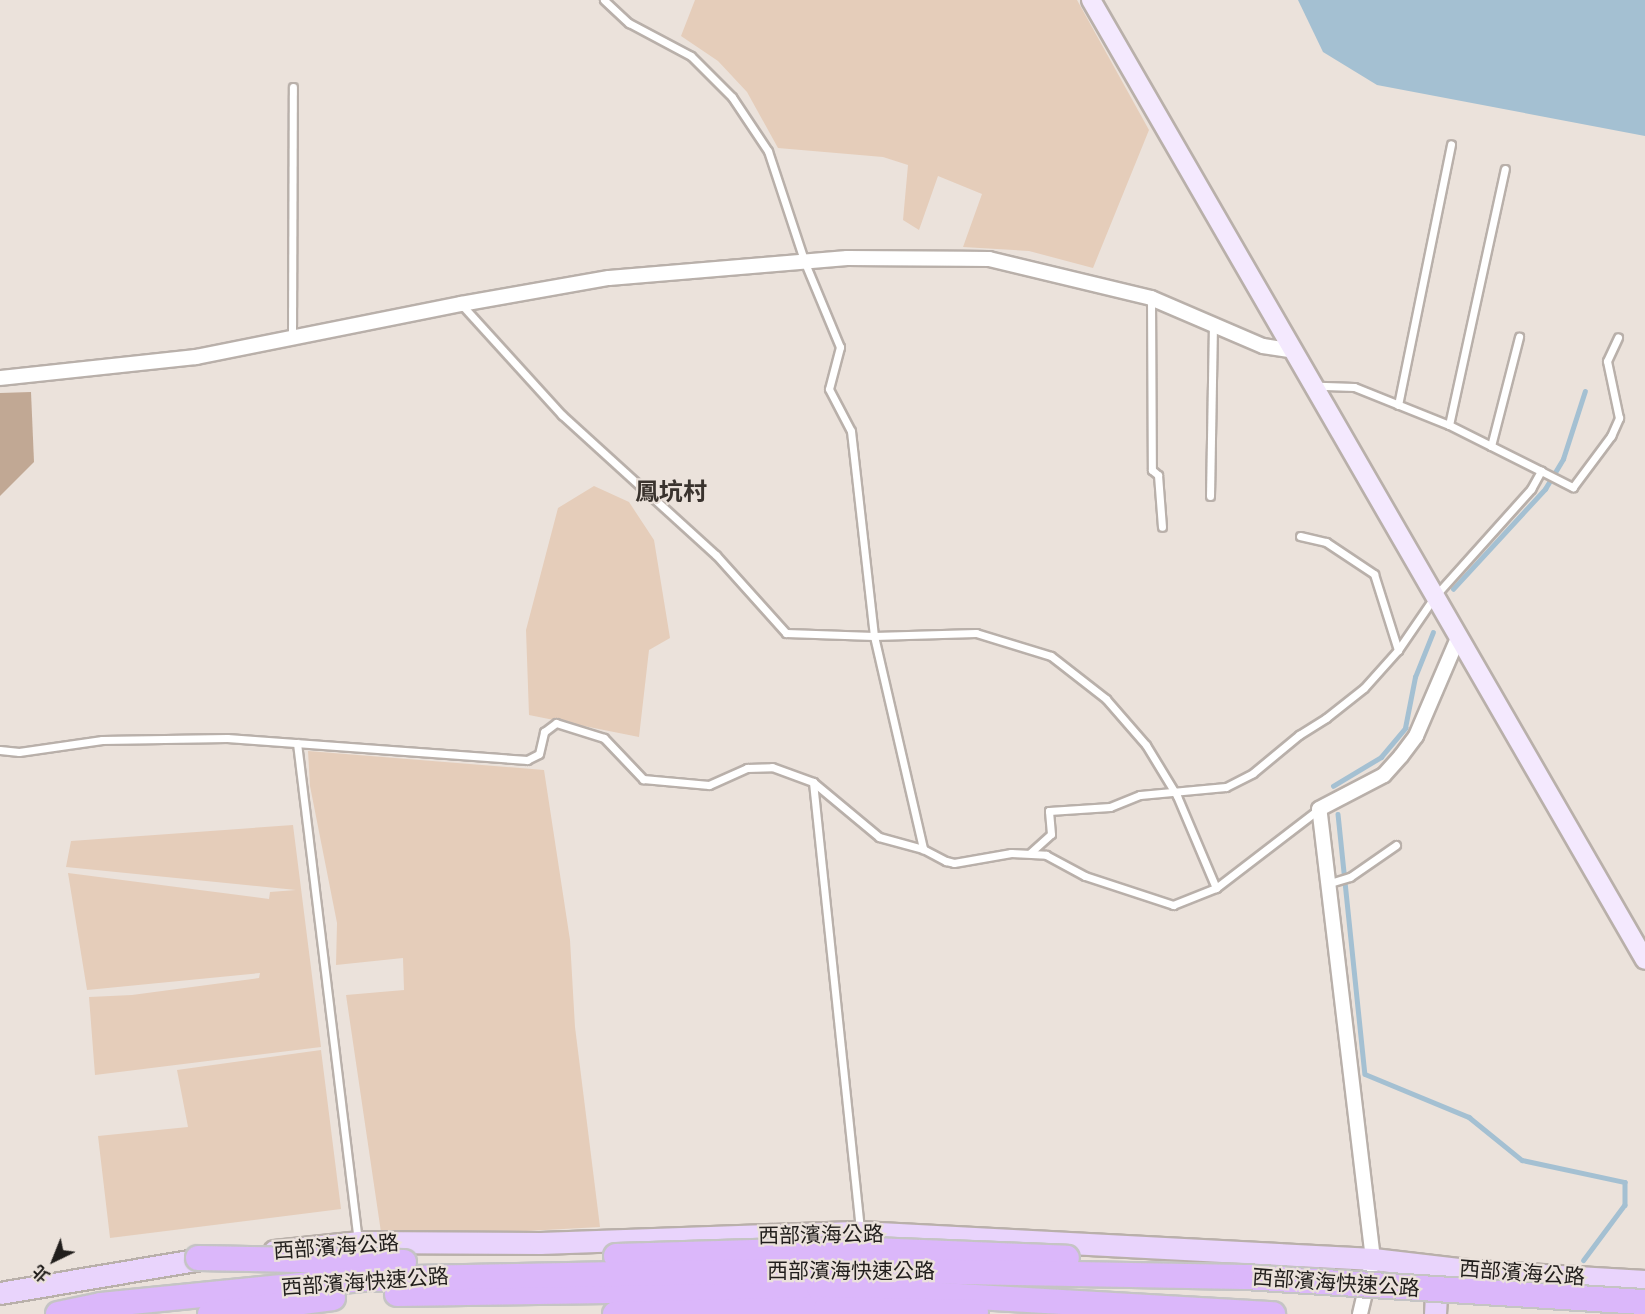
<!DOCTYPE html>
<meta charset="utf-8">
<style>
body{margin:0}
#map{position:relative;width:1645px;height:1314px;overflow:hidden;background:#ebe2db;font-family:Poppins,"Noto Sans TC",sans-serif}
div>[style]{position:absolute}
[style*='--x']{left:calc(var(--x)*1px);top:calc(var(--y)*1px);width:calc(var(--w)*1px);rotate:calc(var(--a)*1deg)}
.green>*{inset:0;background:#e5cdba}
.forest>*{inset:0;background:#c1a894}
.water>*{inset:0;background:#a4c0d2}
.stream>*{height:4.5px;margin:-2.25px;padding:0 2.25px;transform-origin:2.25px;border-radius:2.25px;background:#a4c0d2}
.roads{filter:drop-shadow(2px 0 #b9b0aa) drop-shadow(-2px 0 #b9b0aa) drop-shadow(0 2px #b9b0aa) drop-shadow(0 -2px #b9b0aa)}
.lane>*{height:7px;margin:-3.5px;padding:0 3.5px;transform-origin:3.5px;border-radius:3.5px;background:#fff}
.street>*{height:14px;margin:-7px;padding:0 7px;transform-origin:7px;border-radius:7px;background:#fff}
.secondary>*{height:18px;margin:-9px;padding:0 9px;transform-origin:9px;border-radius:9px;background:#f4e9fe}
.primary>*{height:21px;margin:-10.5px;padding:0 10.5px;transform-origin:10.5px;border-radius:10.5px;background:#e9d4fc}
.bridges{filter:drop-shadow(2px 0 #c5c4c4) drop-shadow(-2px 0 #c5c4c4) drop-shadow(0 2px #c5c4c4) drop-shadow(0 -2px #c5c4c4)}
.highway-bridge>*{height:24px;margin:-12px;padding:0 12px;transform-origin:12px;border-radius:12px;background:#dbb7fa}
span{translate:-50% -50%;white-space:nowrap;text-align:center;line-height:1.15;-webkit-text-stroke:4.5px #ebe2db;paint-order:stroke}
.street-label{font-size:21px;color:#211e1c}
.quarter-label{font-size:24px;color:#3a332e;font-weight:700}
.north{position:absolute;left:24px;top:1230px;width:60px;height:60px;-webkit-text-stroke:4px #ebe2db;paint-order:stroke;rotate:223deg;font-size:16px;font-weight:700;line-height:24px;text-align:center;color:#211e1c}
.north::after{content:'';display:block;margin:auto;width:21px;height:27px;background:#211e1c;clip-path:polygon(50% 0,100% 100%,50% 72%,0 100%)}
</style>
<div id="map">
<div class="green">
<div style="clip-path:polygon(695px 0,1077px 0,1149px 130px,1093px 268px,1029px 251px,963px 247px,982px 194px,938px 176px,919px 230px,903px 220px,908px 165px,883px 157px,778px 148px,747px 92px,718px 61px,681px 36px)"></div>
<div style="clip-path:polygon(594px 486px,629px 502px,654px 540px,670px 638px,649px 650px,639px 737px,529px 715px,526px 630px,558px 508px)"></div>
<div style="clip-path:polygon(308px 751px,544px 770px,570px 940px,575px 1027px,600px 1227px,382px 1239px,346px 995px,404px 990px,403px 958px,336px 965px,337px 923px,310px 786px)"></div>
<div style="clip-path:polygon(293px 825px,321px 1047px,95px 1075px,89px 997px,132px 995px,259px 978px,260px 973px,87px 990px,68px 873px,269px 899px,270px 892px,296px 890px,66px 867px,71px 841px)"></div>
<div style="clip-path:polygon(321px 1050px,341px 1209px,110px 1238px,98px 1136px,188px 1127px,177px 1070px)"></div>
</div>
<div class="forest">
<div style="clip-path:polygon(31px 392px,34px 462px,0 496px,0 393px)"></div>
</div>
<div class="water">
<div style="clip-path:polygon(1298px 0,1645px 0,1645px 136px,1377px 85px,1323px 52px)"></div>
</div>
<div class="stream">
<div style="--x:1453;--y:589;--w:136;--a:-47.4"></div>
<div style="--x:1545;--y:489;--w:35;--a:-59"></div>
<div style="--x:1563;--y:459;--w:71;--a:-72.1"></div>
<div style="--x:1333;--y:786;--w:56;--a:-31.1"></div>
<div style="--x:1381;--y:757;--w:38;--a:-50"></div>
<div style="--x:1405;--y:728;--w:52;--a:-78.9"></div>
<div style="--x:1415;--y:677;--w:48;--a:-68.2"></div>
<div style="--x:1338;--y:814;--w:261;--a:84.1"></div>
<div style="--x:1365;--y:1074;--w:113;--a:22.5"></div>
<div style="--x:1469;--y:1117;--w:68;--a:39.1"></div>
<div style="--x:1522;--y:1160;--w:105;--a:12.1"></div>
<div style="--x:1625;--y:1182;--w:23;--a:90"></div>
<div style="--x:1625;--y:1205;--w:69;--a:126.7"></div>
</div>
<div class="roads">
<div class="lane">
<div style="--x:604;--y:0;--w:34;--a:43"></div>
<div style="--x:629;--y:23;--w:70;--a:28"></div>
<div style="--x:691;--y:56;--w:58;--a:45"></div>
<div style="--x:732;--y:97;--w:65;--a:56.3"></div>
<div style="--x:768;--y:151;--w:118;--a:71.7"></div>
<div style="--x:805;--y:263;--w:91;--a:67.4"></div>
<div style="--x:840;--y:347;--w:43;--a:104.7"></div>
<div style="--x:829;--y:389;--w:47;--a:62.4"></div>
<div style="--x:851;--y:431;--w:206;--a:83.6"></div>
<div style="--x:874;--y:636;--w:219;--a:77"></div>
<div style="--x:1151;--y:298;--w:172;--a:89.7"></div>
<div style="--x:1152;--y:470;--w:8;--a:40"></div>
<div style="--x:1158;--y:475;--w:52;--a:85.6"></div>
<div style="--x:461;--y:304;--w:150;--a:47.7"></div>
<div style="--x:562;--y:415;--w:208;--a:42.3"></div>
<div style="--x:716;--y:555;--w:105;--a:48.1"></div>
<div style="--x:786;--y:633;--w:88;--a:2"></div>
<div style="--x:874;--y:636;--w:102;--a:-1.7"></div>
<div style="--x:976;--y:633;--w:78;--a:17"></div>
<div style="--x:1051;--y:656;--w:70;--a:38"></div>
<div style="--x:1106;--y:699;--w:61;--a:49"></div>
<div style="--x:1146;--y:745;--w:60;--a:58.7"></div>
<div style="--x:1177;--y:796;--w:100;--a:67"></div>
<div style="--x:292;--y:337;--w:250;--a:-89.8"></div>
<div style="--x:1398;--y:405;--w:266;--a:-78.5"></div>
<div style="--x:1449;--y:425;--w:262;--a:-77.7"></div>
<div style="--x:1491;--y:446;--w:113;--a:-75.6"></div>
<div style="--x:1541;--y:471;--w:36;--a:27"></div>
<div style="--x:1573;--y:487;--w:64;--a:-53.3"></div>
<div style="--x:1611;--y:436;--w:20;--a:-66"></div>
<div style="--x:1619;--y:418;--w:58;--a:-101.9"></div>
<div style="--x:1607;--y:361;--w:26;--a:-65"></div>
<div style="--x:1210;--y:496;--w:172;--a:-89"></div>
<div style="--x:1300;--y:536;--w:27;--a:13"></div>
<div style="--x:1326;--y:542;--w:58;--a:33.7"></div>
<div style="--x:1374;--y:574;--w:80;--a:72.5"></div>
<div style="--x:297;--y:743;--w:502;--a:83.02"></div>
<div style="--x:0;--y:750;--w:19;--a:6"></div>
<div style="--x:19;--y:752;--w:84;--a:-8.2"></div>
<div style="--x:102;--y:740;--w:125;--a:-0.9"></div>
<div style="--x:227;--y:738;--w:301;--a:4.2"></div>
<div style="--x:527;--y:760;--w:13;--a:-27"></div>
<div style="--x:539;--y:754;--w:23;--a:-77"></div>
<div style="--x:544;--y:732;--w:15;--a:-37"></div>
<div style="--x:556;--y:723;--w:50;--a:17.4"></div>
<div style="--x:604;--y:738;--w:57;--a:46.4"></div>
<div style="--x:643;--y:779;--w:66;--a:5.2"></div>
<div style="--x:709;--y:785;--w:42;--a:-24.1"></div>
<div style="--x:747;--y:768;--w:25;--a:-2"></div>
<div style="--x:772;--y:767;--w:44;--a:20.1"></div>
<div style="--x:813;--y:782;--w:86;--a:39.8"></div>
<div style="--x:879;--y:837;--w:46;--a:15.3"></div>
<div style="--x:923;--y:849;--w:26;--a:28"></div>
<div style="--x:946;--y:861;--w:8;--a:14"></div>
<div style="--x:954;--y:863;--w:58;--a:-10"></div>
<div style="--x:1011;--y:853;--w:35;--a:3"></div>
<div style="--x:1046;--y:855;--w:44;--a:28.3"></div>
<div style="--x:1085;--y:876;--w:93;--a:18.2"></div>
<div style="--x:1173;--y:905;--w:46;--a:-21.6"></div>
<div style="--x:1216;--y:888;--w:130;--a:-37.5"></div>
<div style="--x:813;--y:782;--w:450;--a:84"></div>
<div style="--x:1030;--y:853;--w:28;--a:-42"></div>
<div style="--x:1051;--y:834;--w:23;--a:-95"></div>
<div style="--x:1049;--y:811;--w:61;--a:-3.8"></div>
<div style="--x:1110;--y:807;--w:32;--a:-22"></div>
<div style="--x:1140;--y:795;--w:86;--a:-5.3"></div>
<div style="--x:1226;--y:787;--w:30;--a:-27"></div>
<div style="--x:1253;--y:773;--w:60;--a:-39.6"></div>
<div style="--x:1299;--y:735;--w:32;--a:-32"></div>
<div style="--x:1326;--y:718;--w:48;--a:-38.3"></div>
<div style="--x:1364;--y:688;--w:51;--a:-48.2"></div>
<div style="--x:1398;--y:650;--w:65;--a:-55.6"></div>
<div style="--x:1435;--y:596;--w:144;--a:-48.1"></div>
<div style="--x:1531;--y:489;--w:21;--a:-61"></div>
<div style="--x:1541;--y:471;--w:103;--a:-153.4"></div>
<div style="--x:1449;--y:425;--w:102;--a:-158.2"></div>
<div style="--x:1354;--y:387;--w:36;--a:-178"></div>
<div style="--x:1330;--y:883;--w:21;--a:-17"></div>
<div style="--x:1350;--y:877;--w:56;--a:-34.8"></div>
</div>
<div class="street">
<div style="--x:0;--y:378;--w:197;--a:-6.1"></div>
<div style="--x:196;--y:357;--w:270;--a:-11.3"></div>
<div style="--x:461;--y:304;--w:150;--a:-10"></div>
<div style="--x:609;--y:278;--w:239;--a:-4.8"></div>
<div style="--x:847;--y:258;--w:142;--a:0.4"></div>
<div style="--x:989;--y:259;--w:167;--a:13.5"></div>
<div style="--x:1151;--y:298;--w:122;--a:23.2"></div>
<div style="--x:1263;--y:346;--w:30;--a:9"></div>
<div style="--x:1360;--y:1314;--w:57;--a:-76.7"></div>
<div style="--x:1373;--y:1259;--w:453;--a:-96.8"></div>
<div style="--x:1319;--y:809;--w:73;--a:-27.6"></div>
<div style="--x:1384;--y:775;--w:25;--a:-48"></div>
<div style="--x:1401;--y:756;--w:25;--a:-53"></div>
<div style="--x:1416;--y:736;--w:107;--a:-66.8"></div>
</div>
<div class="secondary">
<div style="--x:1091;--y:0;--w:1108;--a:60.01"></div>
</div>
<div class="primary">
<div style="--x:274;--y:1251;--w:84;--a:-6.1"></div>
<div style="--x:358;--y:1242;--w:182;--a:0.3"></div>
<div style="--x:540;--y:1243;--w:320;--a:-2"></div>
<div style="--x:860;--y:1232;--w:514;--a:3.01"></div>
<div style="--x:1373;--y:1259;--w:103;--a:6.7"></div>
<div style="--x:1475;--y:1271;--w:170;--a:3.4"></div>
<div style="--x:0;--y:1293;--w:216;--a:-9.6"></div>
<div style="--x:1435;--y:1314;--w:22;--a:-87"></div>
<div style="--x:1436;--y:1292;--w:18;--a:-43"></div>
</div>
</div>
<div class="bridges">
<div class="highway-bridge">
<div style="--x:616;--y:1256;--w:231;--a:-1.7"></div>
<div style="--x:847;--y:1249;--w:220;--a:2.3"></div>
<div style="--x:198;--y:1258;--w:206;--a:1.1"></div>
<div style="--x:397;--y:1294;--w:422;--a:-0.8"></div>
<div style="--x:819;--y:1288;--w:455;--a:3.3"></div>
<div style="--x:58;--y:1314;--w:44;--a:-11.8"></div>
<div style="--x:101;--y:1305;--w:262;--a:-5.7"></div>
<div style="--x:362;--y:1279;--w:477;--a:-1.1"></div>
<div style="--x:839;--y:1270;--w:406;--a:1"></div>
<div style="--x:1245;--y:1277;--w:401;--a:3.6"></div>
<div style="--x:210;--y:1314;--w:124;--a:-7.4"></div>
<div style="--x:615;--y:1314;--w:211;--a:-1.4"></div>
<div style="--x:826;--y:1309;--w:150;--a:1.1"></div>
</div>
</div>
<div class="street-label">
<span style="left:821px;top:1235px;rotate:-1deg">西部濱海公路</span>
<span style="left:336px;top:1247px;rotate:-4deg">西部濱海公路</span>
<span style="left:851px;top:1271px">西部濱海快速公路</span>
<span style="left:1522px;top:1273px;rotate:4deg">西部濱海公路</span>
<span style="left:365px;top:1282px;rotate:-4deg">西部濱海快速公路</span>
<span style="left:1336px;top:1283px;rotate:4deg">西部濱海快速公路</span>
</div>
<div class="quarter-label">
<span style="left:671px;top:492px">鳳坑村</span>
</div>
<div class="north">北</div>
</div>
